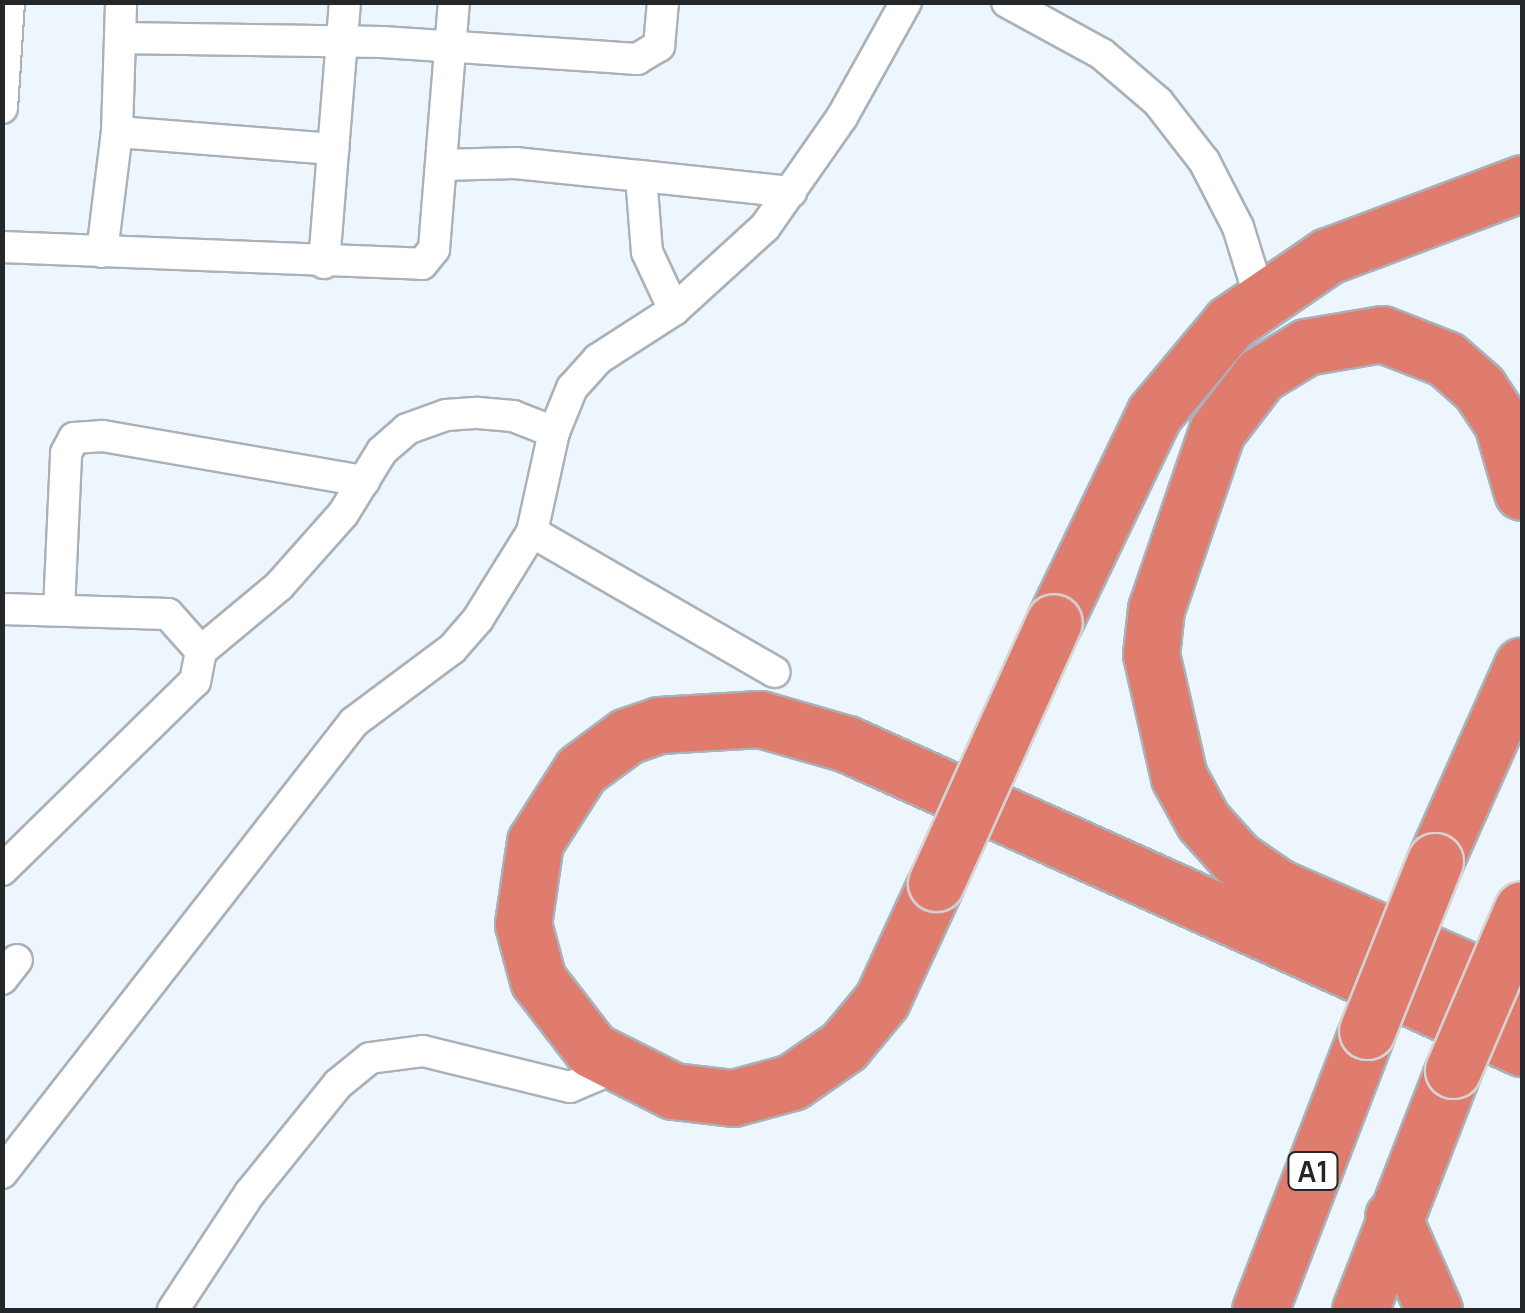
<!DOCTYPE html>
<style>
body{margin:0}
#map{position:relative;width:1525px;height:1313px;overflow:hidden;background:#edf5fd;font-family:Manrope,sans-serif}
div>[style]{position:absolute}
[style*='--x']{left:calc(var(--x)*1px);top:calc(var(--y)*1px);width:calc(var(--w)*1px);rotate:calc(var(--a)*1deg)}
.roads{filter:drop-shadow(2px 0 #aab1b8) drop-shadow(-2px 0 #aab1b8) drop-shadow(0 2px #aab1b8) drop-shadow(0 -2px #aab1b8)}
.street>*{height:30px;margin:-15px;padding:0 15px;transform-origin:15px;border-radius:15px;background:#fff}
.highway>*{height:55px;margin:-27.5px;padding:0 27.5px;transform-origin:27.5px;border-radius:27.5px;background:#df7c6e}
.bridges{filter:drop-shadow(2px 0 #d3d4d4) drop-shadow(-2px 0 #d3d4d4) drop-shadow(0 2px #d3d4d4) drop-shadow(0 -2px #d3d4d4)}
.highway-bridge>*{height:55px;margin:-27.5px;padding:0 27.5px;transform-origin:27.5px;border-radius:27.5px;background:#df7c6e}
span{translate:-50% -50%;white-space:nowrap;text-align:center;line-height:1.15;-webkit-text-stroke:8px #fff;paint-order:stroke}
.shield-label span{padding:2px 8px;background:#fff;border:2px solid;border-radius:8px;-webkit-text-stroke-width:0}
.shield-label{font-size:28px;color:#24272a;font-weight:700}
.frame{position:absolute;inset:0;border:5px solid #24272a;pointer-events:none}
</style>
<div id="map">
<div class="roads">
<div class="street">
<div style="--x:1007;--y:2;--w:108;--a:28.7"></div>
<div style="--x:1102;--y:54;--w:74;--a:40.6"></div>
<div style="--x:1158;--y:102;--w:75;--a:52.1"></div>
<div style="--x:1204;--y:161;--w:74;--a:62.7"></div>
<div style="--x:1238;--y:227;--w:74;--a:72.8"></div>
<div style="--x:120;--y:38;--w:262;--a:0.9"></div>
<div style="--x:382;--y:42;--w:256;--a:3.8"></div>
<div style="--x:637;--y:59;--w:26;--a:-31"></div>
<div style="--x:659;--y:46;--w:44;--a:-84.8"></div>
<div style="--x:2;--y:108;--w:106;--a:-86.2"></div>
<div style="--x:117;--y:132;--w:217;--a:4.5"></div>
<div style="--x:442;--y:165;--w:73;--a:-1.6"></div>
<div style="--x:515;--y:163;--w:127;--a:5.9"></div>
<div style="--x:641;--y:176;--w:76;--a:85.5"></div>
<div style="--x:647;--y:252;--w:64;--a:65"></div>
<div style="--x:641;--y:176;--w:151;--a:6.1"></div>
<div style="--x:2;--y:247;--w:420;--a:2.3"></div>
<div style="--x:422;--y:264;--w:19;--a:-51"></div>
<div style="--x:434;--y:249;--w:248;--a:-85.4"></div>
<div style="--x:102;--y:252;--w:121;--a:-82.9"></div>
<div style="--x:117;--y:132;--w:130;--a:-88.2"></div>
<div style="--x:324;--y:263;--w:262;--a:-85.4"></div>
<div style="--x:532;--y:532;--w:280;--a:30"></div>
<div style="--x:2;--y:609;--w:166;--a:1.7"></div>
<div style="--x:168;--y:614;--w:50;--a:48.3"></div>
<div style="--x:201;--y:651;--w:31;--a:101"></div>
<div style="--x:195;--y:681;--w:270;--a:135.6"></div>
<div style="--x:59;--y:610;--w:157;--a:-87.4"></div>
<div style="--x:66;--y:453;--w:17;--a:-62"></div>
<div style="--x:74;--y:438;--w:29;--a:-4"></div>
<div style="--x:103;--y:436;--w:265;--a:9.8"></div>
<div style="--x:201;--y:651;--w:102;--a:-39.8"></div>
<div style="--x:279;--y:586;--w:96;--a:-48.4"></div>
<div style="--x:343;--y:514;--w:74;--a:-58.2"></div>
<div style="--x:382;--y:451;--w:33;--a:-41"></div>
<div style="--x:407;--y:429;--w:41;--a:-19.7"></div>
<div style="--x:446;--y:415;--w:32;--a:-4"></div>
<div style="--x:478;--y:413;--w:35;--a:5"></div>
<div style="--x:513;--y:416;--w:44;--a:21.3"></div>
<div style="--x:2;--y:979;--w:24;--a:-52"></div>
<div style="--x:2;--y:1173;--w:572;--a:-52.03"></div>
<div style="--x:354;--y:722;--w:122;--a:-36.7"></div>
<div style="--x:452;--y:649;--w:40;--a:-49"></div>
<div style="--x:478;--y:619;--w:102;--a:-58.2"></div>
<div style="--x:532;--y:532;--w:102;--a:-77.6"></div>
<div style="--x:554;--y:432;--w:48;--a:-67.8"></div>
<div style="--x:572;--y:388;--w:39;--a:-48"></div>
<div style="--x:598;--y:359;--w:90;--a:-32.8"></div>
<div style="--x:674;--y:310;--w:123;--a:-42.4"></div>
<div style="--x:765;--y:227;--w:134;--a:-55"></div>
<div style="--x:842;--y:117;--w:132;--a:-60.9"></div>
<div style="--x:173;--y:1310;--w:140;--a:-56.7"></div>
<div style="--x:250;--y:1193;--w:140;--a:-51.1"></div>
<div style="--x:338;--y:1084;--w:41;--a:-39.1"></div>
<div style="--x:370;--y:1058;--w:53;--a:-7.5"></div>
<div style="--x:423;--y:1051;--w:151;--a:13.8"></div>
<div style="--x:570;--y:1087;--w:51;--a:-23.1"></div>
</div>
<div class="highway">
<div style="--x:1522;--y:492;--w:72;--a:-106.2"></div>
<div style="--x:1502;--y:423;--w:42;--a:-123.3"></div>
<div style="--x:1479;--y:388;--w:44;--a:-138.7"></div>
<div style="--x:1446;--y:359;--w:69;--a:-158.7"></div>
<div style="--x:1382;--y:334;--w:77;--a:170.3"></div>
<div style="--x:1306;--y:347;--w:54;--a:148.7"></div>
<div style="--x:1260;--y:375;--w:71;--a:127.5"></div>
<div style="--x:1217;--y:431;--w:188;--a:108.9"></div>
<div style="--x:1156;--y:609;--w:45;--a:96.3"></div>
<div style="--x:1151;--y:654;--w:126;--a:77.2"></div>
<div style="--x:1179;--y:777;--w:50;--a:61.4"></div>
<div style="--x:1203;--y:821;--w:51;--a:48.2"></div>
<div style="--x:1237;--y:859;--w:50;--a:34.3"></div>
<div style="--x:1278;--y:887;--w:266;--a:23.7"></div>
<div style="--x:1054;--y:622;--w:231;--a:-64.3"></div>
<div style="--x:1154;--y:414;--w:119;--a:-50.1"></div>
<div style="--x:1230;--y:323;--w:119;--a:-34.4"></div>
<div style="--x:1328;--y:256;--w:207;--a:-20.6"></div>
<div style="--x:1435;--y:861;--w:214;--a:-66"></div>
<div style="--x:936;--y:883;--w:129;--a:114.8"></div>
<div style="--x:882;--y:1000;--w:60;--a:129.6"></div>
<div style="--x:844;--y:1046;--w:63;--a:145.3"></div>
<div style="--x:792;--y:1082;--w:61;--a:164.8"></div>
<div style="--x:733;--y:1098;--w:60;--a:-173.3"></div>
<div style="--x:673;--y:1091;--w:91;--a:-153.2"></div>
<div style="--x:592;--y:1050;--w:88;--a:-127.6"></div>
<div style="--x:538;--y:980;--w:58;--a:-105"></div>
<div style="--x:523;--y:924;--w:83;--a:-81.7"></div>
<div style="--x:535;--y:842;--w:85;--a:-57.4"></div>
<div style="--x:581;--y:770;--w:57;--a:-36.5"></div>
<div style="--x:627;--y:736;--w:34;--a:-19"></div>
<div style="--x:659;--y:725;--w:101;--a:-3.4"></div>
<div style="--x:760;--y:719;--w:91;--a:16"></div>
<div style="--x:847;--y:744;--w:740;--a:24.25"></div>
<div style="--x:1393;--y:1217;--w:102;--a:66.2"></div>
<div style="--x:1260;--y:1310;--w:299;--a:-69"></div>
<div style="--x:1360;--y:1310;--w:257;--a:-68.8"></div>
</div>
</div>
<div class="bridges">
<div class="highway-bridge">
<div style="--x:936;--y:883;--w:286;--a:-65.7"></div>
<div style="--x:1367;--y:1031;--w:183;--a:-68.2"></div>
<div style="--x:1453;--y:1070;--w:175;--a:-66.8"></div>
</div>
</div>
<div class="shield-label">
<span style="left:1313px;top:1171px">A1</span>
</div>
<div class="frame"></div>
</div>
